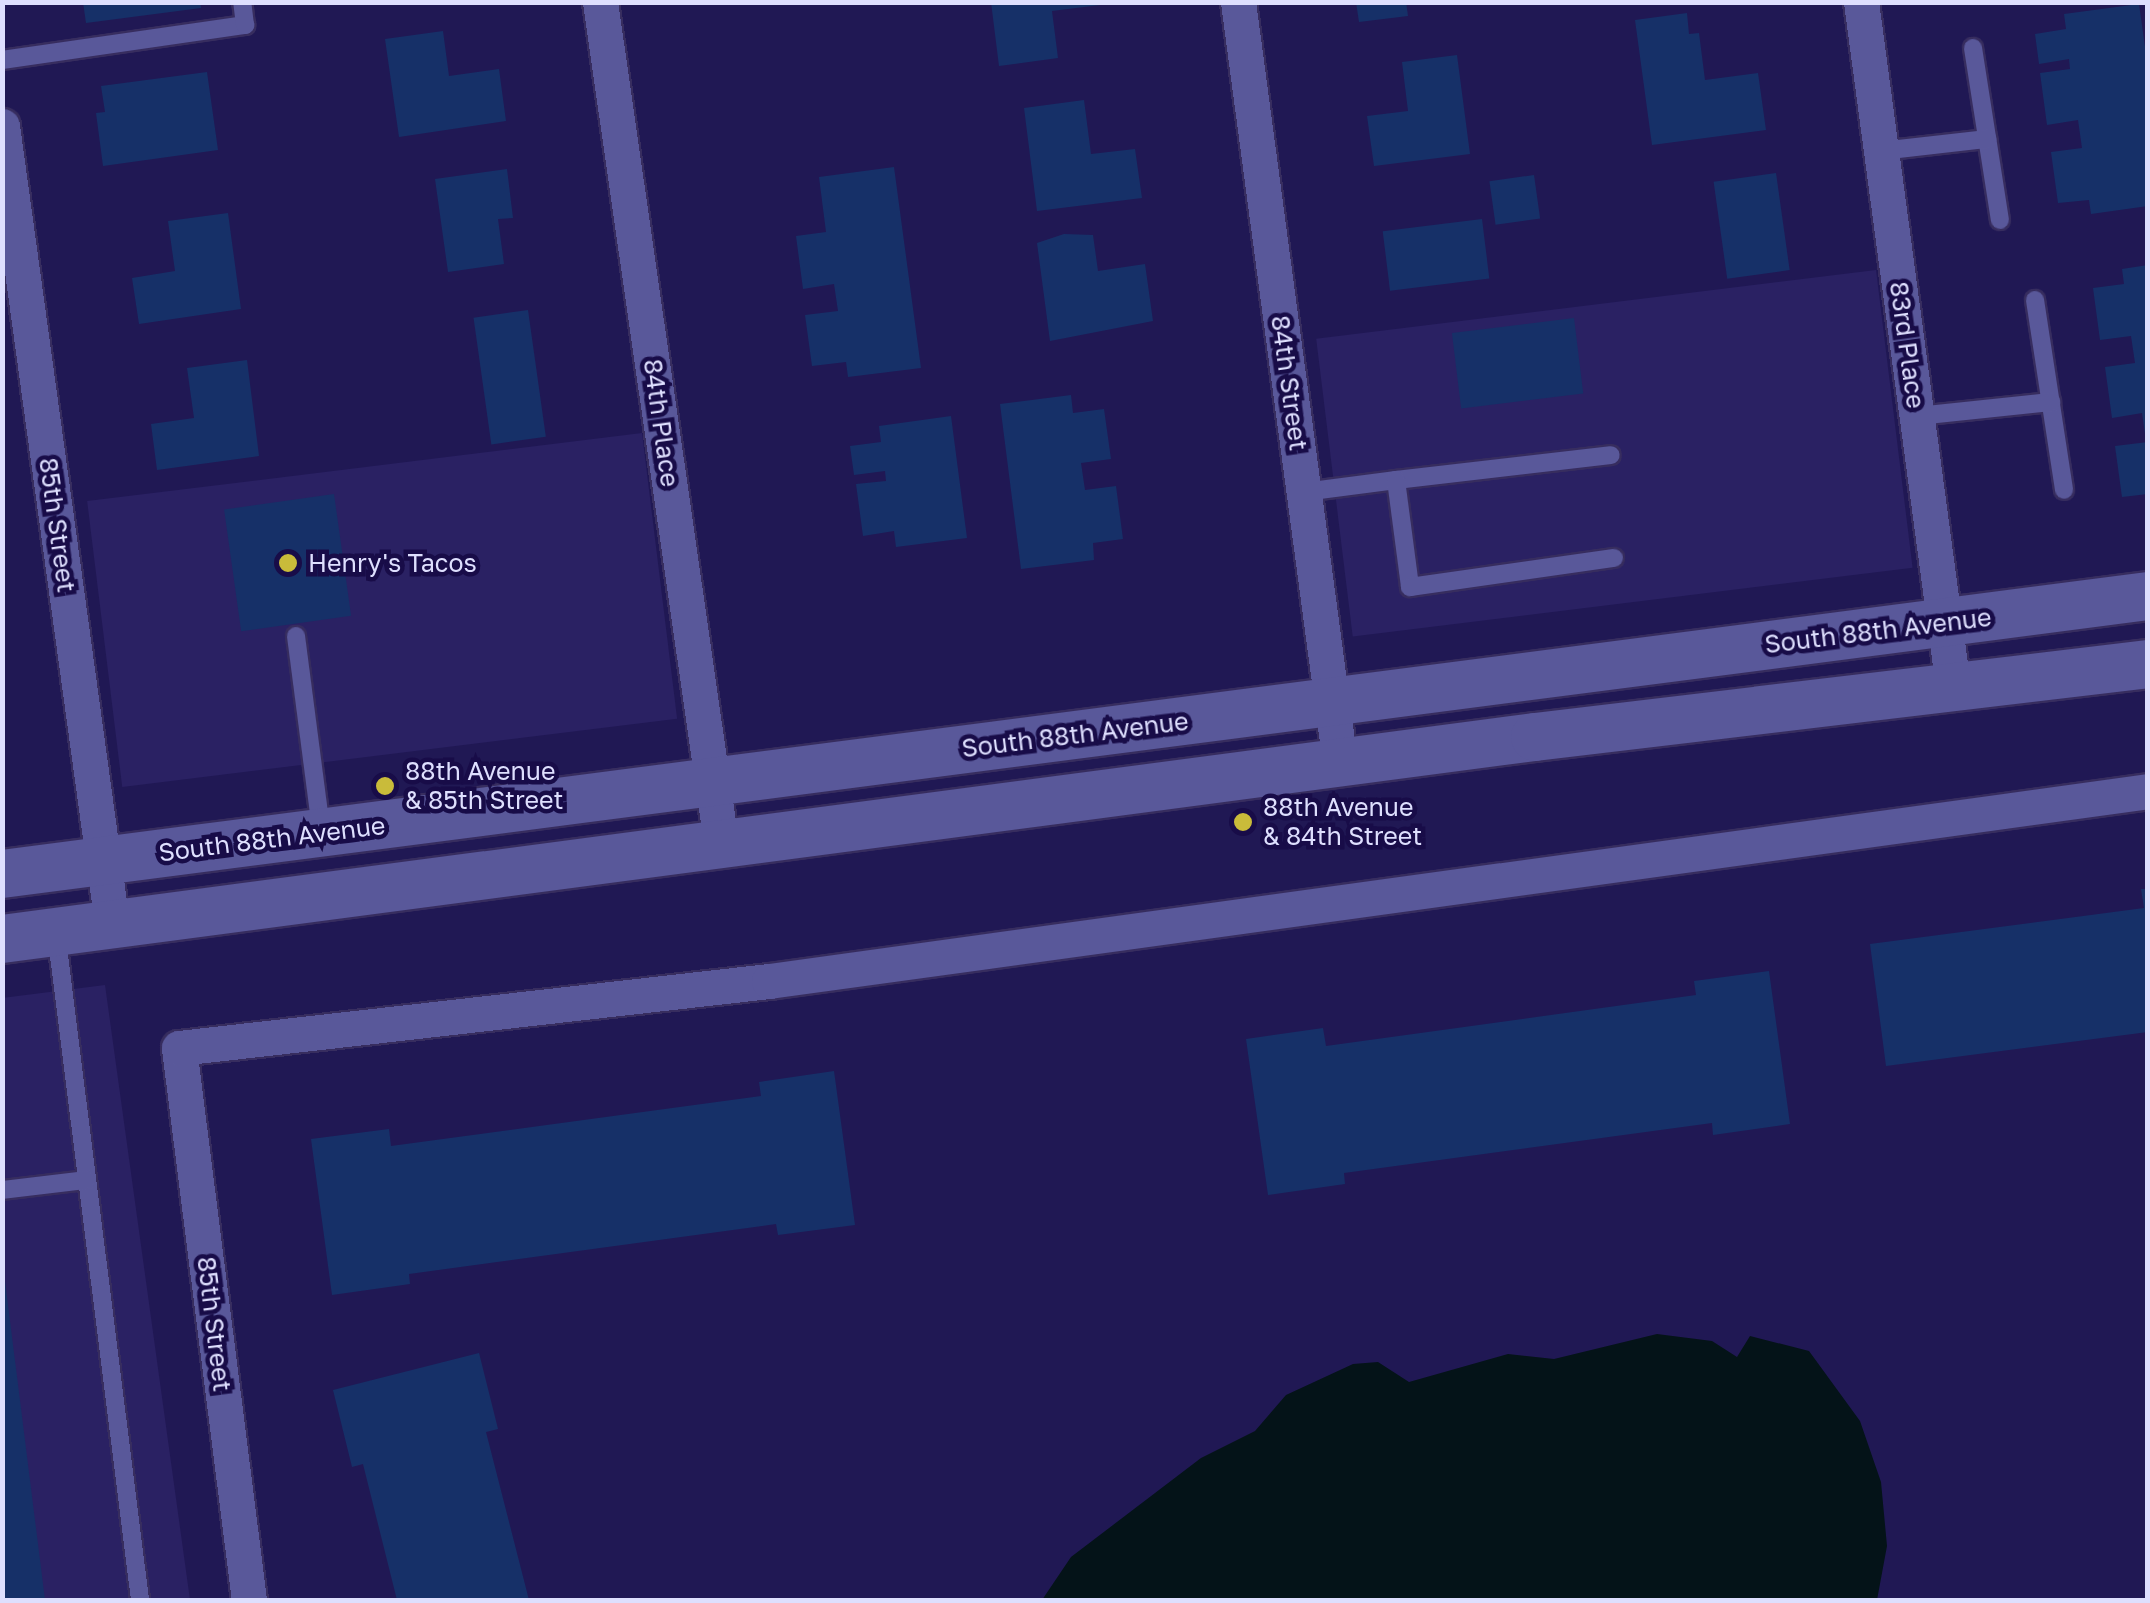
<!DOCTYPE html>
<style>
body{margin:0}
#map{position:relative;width:2150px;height:1603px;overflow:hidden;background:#201854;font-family:"Golos Text",sans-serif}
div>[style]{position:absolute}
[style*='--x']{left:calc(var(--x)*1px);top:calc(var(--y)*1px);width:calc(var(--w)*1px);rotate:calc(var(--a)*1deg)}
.built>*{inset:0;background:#2a2163;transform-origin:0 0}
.water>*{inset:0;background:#041318}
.building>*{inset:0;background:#163068;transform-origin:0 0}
.roads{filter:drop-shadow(2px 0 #372d5f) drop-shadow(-2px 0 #372d5f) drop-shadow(0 2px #372d5f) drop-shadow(0 -2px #372d5f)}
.lane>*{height:18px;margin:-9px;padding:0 9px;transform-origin:9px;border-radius:9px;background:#59589a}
.street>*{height:35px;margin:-17.5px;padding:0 17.5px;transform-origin:17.5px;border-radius:17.5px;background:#59589a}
.secondary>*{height:48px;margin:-24px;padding:0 24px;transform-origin:24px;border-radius:24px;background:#59589a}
.dots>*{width:28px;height:28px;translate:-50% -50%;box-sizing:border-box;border:5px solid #180c48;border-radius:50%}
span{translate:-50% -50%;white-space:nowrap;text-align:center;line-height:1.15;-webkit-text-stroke:9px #180c48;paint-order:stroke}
.street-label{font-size:25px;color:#dedffe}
.poi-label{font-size:25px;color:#dedffe}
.left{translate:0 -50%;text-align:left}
.frame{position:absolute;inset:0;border:5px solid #dedffe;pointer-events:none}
</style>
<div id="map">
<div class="built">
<div style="left:1876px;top:270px;width:300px;height:564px;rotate:83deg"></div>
<div style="left:642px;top:433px;width:288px;height:559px;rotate:83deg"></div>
<div style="clip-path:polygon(105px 985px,190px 1600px,3px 1600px,2px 998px)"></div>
</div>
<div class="water">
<div style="clip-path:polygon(1657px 1334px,1712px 1341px,1737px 1357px,1750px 1336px,1809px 1351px,1860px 1421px,1881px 1482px,1887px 1546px,1877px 1600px,1042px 1600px,1071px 1557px,1201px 1458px,1255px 1431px,1286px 1395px,1353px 1364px,1378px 1362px,1409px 1382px,1508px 1354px,1554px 1359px)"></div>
</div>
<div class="building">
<div style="clip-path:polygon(83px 2px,200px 2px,201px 8px,86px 23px)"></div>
<div style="clip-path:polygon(991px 2px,1100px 2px,1100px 5px,1052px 11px,1058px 58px,999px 66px)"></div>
<div style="clip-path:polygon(1356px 2px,1406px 2px,1408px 16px,1359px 22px)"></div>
<div style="clip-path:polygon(2139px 4px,2148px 68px,2148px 206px,2091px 214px,2089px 200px,2058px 203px,2051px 152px,2082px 148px,2078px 120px,2047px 125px,2040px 73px,2070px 69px,2069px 59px,2039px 64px,2035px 34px,2066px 29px,2064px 14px)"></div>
<div style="clip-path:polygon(1687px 13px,1689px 34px,1699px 33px,1705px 80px,1758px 73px,1766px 130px,1652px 145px,1635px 20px)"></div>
<div style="clip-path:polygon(443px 31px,449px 76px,499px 69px,506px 121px,399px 137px,385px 39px)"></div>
<div style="clip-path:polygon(1457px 55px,1470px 154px,1374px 166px,1367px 116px,1408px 111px,1402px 62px)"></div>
<div style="clip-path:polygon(207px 72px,218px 150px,103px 166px,96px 113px,105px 112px,101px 86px)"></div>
<div style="clip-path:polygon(1084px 100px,1091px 154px,1135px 149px,1142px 198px,1037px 211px,1024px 108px)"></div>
<div style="clip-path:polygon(894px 167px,921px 368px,848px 377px,846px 362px,812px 366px,805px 315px,838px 311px,834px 284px,803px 289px,796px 236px,826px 232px,819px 177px)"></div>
<div style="clip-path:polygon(507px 169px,513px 218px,498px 219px,504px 264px,448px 272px,435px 179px)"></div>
<div style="left:1776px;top:173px;width:98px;height:63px;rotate:82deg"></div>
<div style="left:1534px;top:175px;width:44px;height:45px;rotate:82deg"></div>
<div style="clip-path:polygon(228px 213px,241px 309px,139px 324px,132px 278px,175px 271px,168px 221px)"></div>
<div style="left:1482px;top:219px;width:60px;height:100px;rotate:83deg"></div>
<div style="clip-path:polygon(1064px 234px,1093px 235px,1098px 271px,1145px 264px,1153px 321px,1050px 341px,1037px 243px)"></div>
<div style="clip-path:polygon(2148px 265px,2148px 434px,2145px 434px,2142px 413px,2112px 418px,2105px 367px,2135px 363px,2131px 336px,2100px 340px,2093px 288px,2124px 284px,2122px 269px)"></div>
<div style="left:528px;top:310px;width:128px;height:55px;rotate:82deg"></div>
<div style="left:1574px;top:318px;width:76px;height:123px;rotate:83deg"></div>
<div style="clip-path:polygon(247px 360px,259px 456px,157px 470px,151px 424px,194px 418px,187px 368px)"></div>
<div style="clip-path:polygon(1071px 395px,1073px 413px,1104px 409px,1111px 459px,1081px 463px,1085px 490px,1116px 486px,1123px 539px,1093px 543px,1094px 560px,1021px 569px,1000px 404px)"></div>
<div style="clip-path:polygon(951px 416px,967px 538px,896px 547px,894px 531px,863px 536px,856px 484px,886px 481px,885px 471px,854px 475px,850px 446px,881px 442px,879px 426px)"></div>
<div style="clip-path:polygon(2148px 442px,2148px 494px,2122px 497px,2115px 446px)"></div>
<div style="left:334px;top:494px;width:123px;height:111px;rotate:82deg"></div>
<div style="clip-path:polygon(2141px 889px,2148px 889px,2148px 1032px,1886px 1066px,1870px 944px,2144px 908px)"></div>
<div style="clip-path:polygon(1769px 971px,1790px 1124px,1713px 1135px,1712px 1123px,1344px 1173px,1345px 1184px,1268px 1195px,1246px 1039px,1323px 1028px,1326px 1046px,1696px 995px,1694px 981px)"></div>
<div style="clip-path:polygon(834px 1071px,855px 1225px,778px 1235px,776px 1224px,409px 1274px,410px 1284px,332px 1295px,311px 1139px,389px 1129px,391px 1146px,761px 1096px,759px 1082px)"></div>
<div style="clip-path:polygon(2px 1281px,5px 1281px,45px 1600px,2px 1600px)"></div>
<div style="clip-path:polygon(479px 1353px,498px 1429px,486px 1432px,529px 1600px,397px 1600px,363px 1464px,352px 1467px,333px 1390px)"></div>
</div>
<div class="roads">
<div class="lane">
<div style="--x:1973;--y:48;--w:174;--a:81.1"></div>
<div style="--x:2;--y:60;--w:246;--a:-8.2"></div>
<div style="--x:245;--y:25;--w:23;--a:-97"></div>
<div style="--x:1881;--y:151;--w:107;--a:-6.5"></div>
<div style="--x:2035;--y:300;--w:192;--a:81.3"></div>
<div style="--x:1917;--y:416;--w:135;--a:-6"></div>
<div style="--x:1396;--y:480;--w:216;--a:-6.6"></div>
<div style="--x:1304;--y:492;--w:93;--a:-7.4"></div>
<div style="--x:1396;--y:480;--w:108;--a:82.5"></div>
<div style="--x:1410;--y:587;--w:206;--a:-8.1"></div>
<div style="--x:296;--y:636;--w:195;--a:82.6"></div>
<div style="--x:56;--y:932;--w:673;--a:82.83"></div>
<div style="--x:2;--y:1190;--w:85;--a:-6.8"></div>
</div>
<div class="street">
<div style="--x:600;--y:2;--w:850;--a:81.81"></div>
<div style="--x:1238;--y:2;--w:768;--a:82.37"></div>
<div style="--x:1861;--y:2;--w:691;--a:82.35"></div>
<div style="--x:2;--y:126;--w:806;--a:82.15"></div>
<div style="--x:249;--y:1600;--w:556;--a:-97.23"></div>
<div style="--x:179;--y:1048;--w:594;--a:-6.48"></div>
<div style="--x:769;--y:981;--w:1392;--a:-7.84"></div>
</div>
<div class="secondary">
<div style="--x:2;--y:874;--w:2164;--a:-7.38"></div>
<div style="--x:2;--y:939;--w:1546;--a:-7.51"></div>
<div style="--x:1535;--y:737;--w:617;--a:-6.79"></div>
</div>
</div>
<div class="dots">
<div style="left:288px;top:563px;background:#c9bb3a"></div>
<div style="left:385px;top:786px;background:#c9bb3a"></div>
<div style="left:1243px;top:822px;background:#c9bb3a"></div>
</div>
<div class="street-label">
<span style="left:1907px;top:345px;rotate:82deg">83rd Place</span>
<span style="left:1289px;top:383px;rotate:82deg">84th Street</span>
<span style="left:661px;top:423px;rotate:82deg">84th Place</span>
<span style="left:57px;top:525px;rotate:82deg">85th Street</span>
<span style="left:1878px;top:631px;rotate:-7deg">South 88th Avenue</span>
<span style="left:1075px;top:735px;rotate:-7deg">South 88th Avenue</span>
<span style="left:272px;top:839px;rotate:-7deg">South 88th Avenue</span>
<span style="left:214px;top:1324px;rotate:83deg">85th Street</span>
</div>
<div class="poi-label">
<span class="left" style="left:308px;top:563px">Henry's Tacos</span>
<span class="left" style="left:405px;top:786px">88th Avenue<br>&amp; 85th Street</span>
<span class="left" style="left:1263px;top:822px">88th Avenue<br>&amp; 84th Street</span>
</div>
<div class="frame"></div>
</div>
